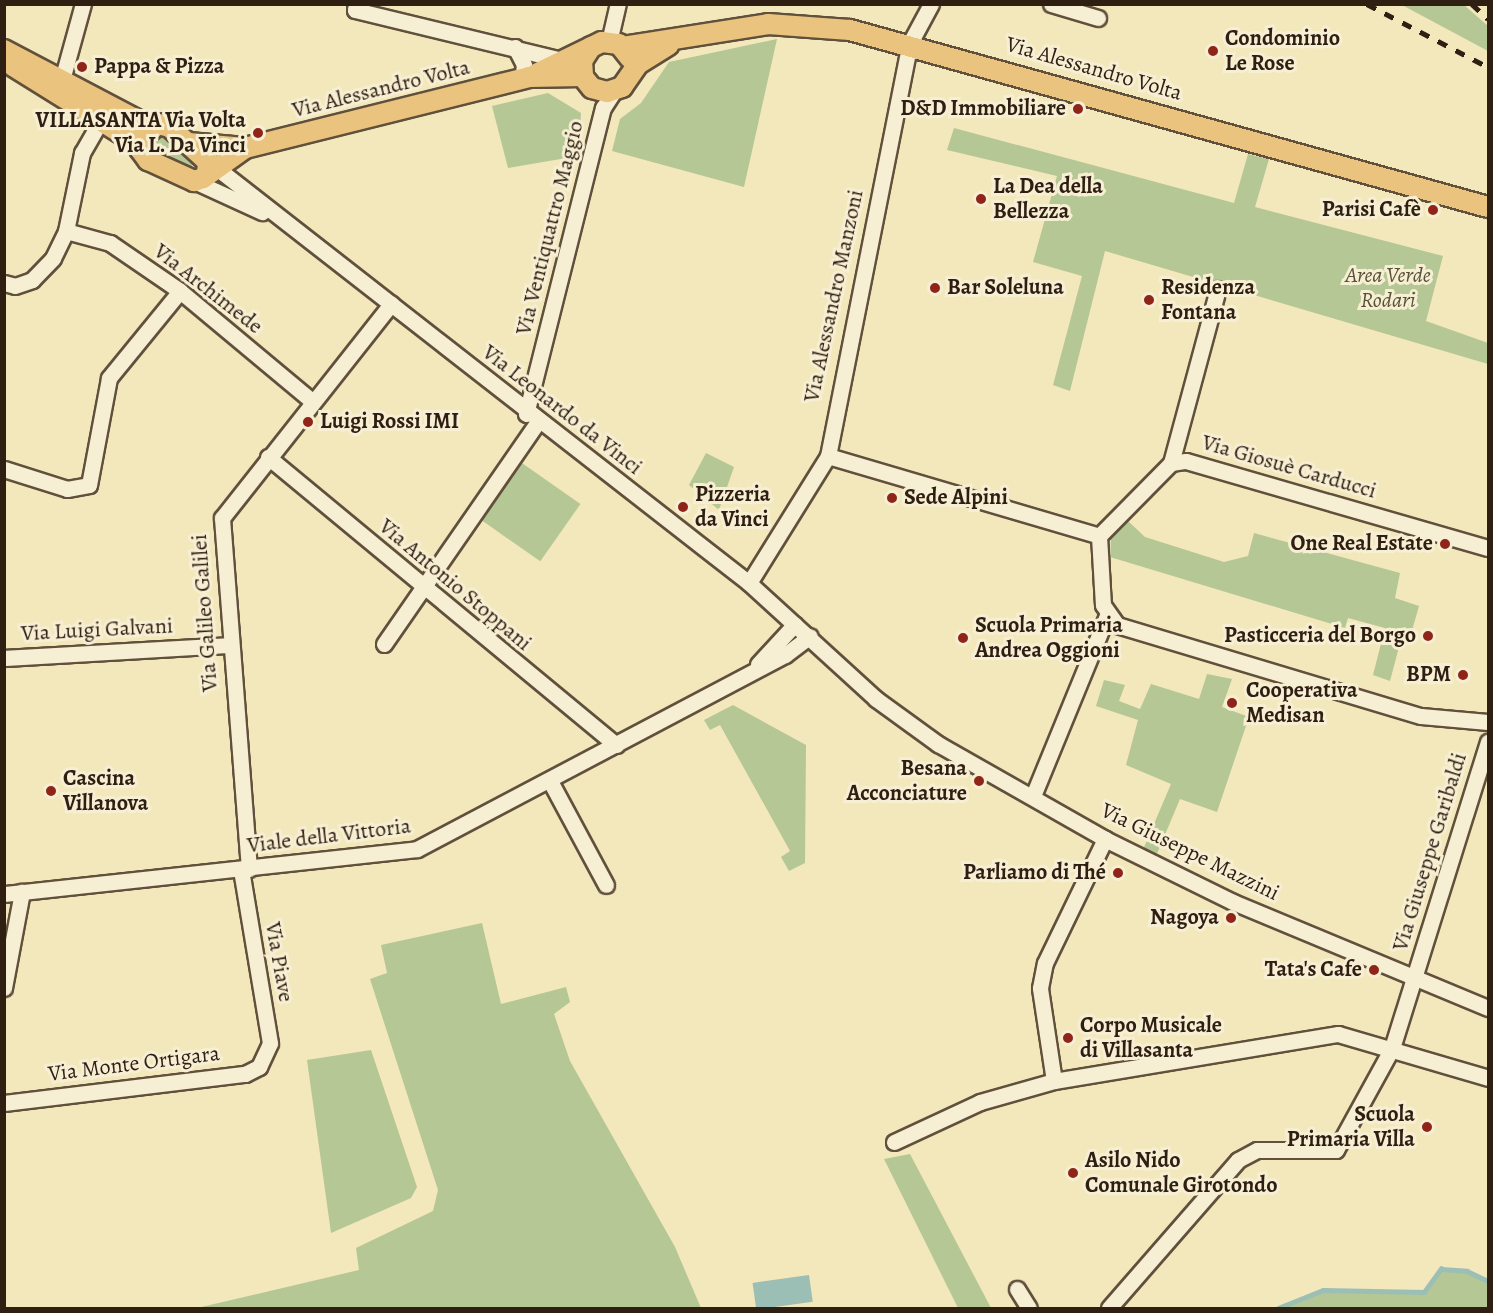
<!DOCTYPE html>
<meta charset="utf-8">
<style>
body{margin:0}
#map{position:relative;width:1493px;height:1313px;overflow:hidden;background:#f3e7bc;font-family:Alegreya,serif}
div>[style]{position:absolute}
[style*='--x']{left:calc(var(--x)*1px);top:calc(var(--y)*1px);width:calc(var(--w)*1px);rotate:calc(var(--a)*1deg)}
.green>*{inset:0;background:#b5c794;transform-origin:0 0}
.water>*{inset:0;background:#9bbfb4;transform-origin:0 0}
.stream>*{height:4.5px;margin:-2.25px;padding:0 2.25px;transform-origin:2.25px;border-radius:2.25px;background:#9bbfb4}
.roads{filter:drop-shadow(2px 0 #60503c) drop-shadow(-2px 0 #60503c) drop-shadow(0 2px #60503c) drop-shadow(0 -2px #60503c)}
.minor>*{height:15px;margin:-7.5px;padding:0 7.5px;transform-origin:7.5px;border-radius:7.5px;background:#f7efd3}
.major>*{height:20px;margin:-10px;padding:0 10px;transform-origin:10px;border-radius:10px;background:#eac47e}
.rail>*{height:4.5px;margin-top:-2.25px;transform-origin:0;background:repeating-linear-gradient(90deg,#2f1e12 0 10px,transparent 0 20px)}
.dots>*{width:16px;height:16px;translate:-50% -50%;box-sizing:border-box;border:3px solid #f7efd3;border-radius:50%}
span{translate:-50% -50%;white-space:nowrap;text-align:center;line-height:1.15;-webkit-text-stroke:6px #f7efd3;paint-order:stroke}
.poi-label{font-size:22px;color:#2f1e12;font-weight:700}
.left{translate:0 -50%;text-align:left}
.right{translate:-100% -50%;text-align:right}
.street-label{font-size:22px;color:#2f1e12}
.park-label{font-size:22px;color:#575139;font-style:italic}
.frame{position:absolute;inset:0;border:6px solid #2f1e12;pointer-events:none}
</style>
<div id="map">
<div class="green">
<div style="clip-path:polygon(1402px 5px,1464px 5px,1488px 26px,1488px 51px)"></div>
<div style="clip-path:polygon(777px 39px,744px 187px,612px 151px,620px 119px,641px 103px,669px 62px)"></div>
<div style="clip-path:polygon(548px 93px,581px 113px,578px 156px,508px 168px,492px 106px)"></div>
<div style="clip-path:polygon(954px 128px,1234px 203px,1248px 154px,1269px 159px,1255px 207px,1443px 256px,1426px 321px,1488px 343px,1488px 364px,1105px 251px,1070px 391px,1053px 385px,1082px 276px,1033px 262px,1057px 176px,947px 150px)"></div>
<div style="clip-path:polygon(157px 135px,172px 138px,195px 160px,189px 171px,152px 152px,149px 145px)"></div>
<div style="clip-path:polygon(706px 453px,734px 467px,719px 510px,689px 485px)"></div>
<div style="left:519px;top:461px;width:75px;height:70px;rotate:35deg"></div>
<div style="clip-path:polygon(1128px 521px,1145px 537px,1224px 562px,1248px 556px,1254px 533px,1400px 573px,1395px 598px,1419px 606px,1411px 634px,1403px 632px,1390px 681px,1373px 675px,1385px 628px,1348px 618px,1345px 628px,1110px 557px,1111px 539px)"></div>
<div style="clip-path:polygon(1207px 674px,1232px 679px,1222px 707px,1249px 717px,1217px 812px,1180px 799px,1156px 856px,1142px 852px,1171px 784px,1126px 765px,1138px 720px,1096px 706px,1104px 680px,1125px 685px,1119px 701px,1140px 709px,1151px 684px,1199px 699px)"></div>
<div style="clip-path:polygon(733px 705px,806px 745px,805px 863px,789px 871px,781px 857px,790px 851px,720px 725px,710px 730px,704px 720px)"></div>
<div style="clip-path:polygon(482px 923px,501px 1004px,566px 987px,570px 1002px,554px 1014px,570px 1061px,675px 1247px,701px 1308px,197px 1308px,359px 1270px,356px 1248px,433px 1211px,438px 1190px,370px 979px,387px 973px,381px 945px)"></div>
<div style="clip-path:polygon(371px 1050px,417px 1187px,411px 1198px,331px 1233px,307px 1060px)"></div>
<div style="clip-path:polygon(910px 1154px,991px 1308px,958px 1308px,884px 1159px)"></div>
<div style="clip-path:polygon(1441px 1269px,1467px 1271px,1488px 1281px,1488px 1308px,1278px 1308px,1323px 1290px,1424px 1292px)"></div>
</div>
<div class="water">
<div style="left:809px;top:1275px;width:27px;height:57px;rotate:82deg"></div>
</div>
<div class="stream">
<div style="--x:1278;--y:1308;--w:48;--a:-21.8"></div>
<div style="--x:1323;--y:1290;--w:101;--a:1.1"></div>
<div style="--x:1424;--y:1292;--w:29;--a:-54"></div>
<div style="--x:1441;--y:1269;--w:26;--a:4"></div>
<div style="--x:1467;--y:1271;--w:23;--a:25"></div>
</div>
<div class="roads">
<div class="minor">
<div style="--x:356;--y:4;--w:6;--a:99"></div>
<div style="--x:355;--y:10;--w:212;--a:13.6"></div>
<div style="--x:1051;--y:4;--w:49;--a:16.6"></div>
<div style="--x:609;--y:42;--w:39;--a:-77"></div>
<div style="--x:515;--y:47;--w:20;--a:63"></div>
<div style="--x:524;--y:65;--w:14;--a:98"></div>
<div style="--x:62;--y:80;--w:79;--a:-74.6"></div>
<div style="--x:209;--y:162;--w:685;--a:37.94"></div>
<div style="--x:749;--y:583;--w:172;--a:42.4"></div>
<div style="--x:876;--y:699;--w:77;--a:36"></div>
<div style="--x:938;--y:744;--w:192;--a:29.6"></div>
<div style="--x:1105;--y:839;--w:143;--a:26.2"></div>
<div style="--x:1233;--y:902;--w:276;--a:22.6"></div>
<div style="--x:194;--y:181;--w:75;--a:24.5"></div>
<div style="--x:66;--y:231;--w:46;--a:15.3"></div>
<div style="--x:110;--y:243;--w:85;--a:34.4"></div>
<div style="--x:180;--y:291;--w:172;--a:39.8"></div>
<div style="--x:4;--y:283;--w:11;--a:15"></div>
<div style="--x:15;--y:286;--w:18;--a:-19"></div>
<div style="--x:32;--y:280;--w:30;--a:-46"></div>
<div style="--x:53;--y:258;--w:30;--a:-64"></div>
<div style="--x:66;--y:231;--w:80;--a:-78.4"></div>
<div style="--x:82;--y:153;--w:36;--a:-60"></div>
<div style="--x:526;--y:414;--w:316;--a:-75.9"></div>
<div style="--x:603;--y:108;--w:20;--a:-57"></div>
<div style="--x:828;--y:456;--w:283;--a:16.4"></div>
<div style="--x:1099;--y:536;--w:103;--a:-45.4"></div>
<div style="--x:1171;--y:463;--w:15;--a:-8"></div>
<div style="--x:1186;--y:461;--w:314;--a:16.1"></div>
<div style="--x:268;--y:457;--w:452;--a:39.6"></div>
<div style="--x:1171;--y:463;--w:180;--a:-74.9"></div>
<div style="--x:4;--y:469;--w:66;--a:17.6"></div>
<div style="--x:67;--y:489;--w:22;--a:-10"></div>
<div style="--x:89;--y:485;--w:109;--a:-79.4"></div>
<div style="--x:109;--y:378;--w:112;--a:-50.8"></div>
<div style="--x:1099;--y:536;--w:69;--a:86.7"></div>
<div style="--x:1103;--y:605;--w:24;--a:55"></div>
<div style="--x:1117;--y:625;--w:317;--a:16.7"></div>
<div style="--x:1421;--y:716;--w:67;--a:5.1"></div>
<div style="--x:749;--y:583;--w:150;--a:-58.1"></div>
<div style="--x:828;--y:456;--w:421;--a:-78.8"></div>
<div style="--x:910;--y:43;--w:44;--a:-61.7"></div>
<div style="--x:384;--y:644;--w:269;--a:-55.3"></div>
<div style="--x:4;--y:658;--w:225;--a:-3.3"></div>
<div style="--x:758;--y:664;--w:54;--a:-47.2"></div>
<div style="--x:550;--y:781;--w:118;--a:61.7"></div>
<div style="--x:1033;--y:796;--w:195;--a:-67.7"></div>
<div style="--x:249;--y:869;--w:352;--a:-94.4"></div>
<div style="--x:222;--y:518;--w:273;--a:-51.7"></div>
<div style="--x:4;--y:894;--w:415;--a:-6.2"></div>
<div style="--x:417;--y:849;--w:416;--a:-27.8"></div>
<div style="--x:785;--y:655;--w:31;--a:-37"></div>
<div style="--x:4;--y:988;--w:98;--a:-79.4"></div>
<div style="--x:1054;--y:1081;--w:94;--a:-98.6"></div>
<div style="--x:1040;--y:988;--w:25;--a:-79"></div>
<div style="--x:1045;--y:963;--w:138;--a:-64.2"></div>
<div style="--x:4;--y:1103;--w:243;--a:-6.9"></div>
<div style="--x:245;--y:1074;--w:16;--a:-27"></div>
<div style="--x:259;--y:1067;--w:26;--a:-65"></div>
<div style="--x:270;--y:1043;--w:175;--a:-99.5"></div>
<div style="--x:894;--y:1142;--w:95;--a:-24.9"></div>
<div style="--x:980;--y:1102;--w:77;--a:-15.8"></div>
<div style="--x:1054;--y:1081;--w:288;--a:-9.4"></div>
<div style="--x:1338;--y:1034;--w:156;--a:16.3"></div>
<div style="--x:1017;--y:1289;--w:22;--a:58"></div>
<div style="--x:1109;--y:1308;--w:196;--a:-48.9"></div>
<div style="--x:1238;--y:1160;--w:21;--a:-28"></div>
<div style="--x:1257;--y:1150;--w:79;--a:0"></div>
<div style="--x:1336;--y:1150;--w:116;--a:-61.2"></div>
<div style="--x:1392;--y:1048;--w:321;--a:-72.6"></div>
</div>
<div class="major">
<div style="--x:591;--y:47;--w:17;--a:123"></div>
<div style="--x:582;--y:61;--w:16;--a:86"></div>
<div style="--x:583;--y:77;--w:14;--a:51"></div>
<div style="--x:592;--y:88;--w:16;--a:15"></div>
<div style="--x:607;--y:92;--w:16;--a:-18"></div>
<div style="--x:622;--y:87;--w:28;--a:-55"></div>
<div style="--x:638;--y:64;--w:36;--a:-32"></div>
<div style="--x:623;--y:47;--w:147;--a:-9"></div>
<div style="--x:768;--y:24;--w:82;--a:4.2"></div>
<div style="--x:850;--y:30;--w:662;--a:15.51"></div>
<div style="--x:4;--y:50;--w:165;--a:27.8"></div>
<div style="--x:13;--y:66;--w:150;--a:31.9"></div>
<div style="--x:536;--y:74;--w:73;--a:-25.9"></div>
<div style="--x:602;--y:42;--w:17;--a:7"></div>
<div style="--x:619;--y:44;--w:18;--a:52"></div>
<div style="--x:189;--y:143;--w:56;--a:5.1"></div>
<div style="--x:245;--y:148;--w:293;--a:-14"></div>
<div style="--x:529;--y:77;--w:54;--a:-1.1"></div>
<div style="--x:207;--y:174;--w:12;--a:-85"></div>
<div style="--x:208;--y:162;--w:52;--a:-137.4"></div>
<div style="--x:170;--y:127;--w:12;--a:-166"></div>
<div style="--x:158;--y:124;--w:18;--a:139"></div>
<div style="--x:144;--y:136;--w:14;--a:107"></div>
<div style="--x:140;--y:149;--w:14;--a:54"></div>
<div style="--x:148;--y:160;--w:51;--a:24.5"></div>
<div style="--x:194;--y:181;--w:9;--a:-18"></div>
<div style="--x:203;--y:178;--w:52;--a:-35.5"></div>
</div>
</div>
<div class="rail">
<div style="--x:1367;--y:4;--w:136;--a:27.5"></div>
<div style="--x:1472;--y:4;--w:22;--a:43"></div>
</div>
<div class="dots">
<div style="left:1213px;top:51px;background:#8f2418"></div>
<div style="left:82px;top:67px;background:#8f2418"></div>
<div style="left:1078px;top:109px;background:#8f2418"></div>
<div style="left:258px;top:133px;background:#8f2418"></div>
<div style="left:981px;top:199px;background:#8f2418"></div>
<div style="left:1433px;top:210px;background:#8f2418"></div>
<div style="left:935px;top:288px;background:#8f2418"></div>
<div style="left:1149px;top:300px;background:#8f2418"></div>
<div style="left:308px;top:422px;background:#8f2418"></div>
<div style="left:892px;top:498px;background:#8f2418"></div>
<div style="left:683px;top:507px;background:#8f2418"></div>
<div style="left:1445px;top:544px;background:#8f2418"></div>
<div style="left:1428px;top:636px;background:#8f2418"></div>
<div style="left:963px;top:638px;background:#8f2418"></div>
<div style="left:1463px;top:675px;background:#8f2418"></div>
<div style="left:1232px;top:703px;background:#8f2418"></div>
<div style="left:979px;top:781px;background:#8f2418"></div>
<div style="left:51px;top:791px;background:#8f2418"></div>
<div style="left:1118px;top:873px;background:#8f2418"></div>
<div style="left:1231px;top:918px;background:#8f2418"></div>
<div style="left:1374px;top:970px;background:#8f2418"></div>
<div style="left:1068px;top:1038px;background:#8f2418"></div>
<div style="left:1427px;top:1127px;background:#8f2418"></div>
<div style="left:1073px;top:1173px;background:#8f2418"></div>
</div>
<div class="poi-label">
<span class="left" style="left:1225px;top:51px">Condominio<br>Le Rose</span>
<span class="left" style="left:94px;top:67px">Pappa &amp; Pizza</span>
<span class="right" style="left:1066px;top:109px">D&amp;D Immobiliare</span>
<span class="right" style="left:246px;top:133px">VILLASANTA Via Volta<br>Via L. Da Vinci</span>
<span class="left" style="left:993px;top:199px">La Dea della<br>Bellezza</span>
<span class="right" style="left:1421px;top:210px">Parisi Cafè</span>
<span class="left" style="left:1161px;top:300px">Residenza<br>Fontana</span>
<span class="left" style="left:947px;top:288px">Bar Soleluna</span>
<span class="left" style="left:320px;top:422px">Luigi Rossi IMI</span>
<span class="left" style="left:695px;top:507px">Pizzeria<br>da Vinci</span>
<span class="left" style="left:904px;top:498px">Sede Alpini</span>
<span class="right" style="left:1433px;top:544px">One Real Estate</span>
<span class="left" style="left:975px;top:638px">Scuola Primaria<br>Andrea Oggioni</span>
<span class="right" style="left:1416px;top:636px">Pasticceria del Borgo</span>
<span class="right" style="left:1451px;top:675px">BPM</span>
<span class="left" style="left:1246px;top:703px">Cooperativa<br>Medisan</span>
<span class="right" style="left:967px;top:781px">Besana<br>Acconciature</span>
<span class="left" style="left:63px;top:791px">Cascina<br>Villanova</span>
<span class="right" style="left:1106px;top:873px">Parliamo di Thé</span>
<span class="right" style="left:1219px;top:918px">Nagoya</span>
<span class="right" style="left:1362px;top:970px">Tata's Cafe</span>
<span class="left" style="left:1080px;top:1038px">Corpo Musicale<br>di Villasanta</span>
<span class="right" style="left:1415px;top:1127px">Scuola<br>Primaria Villa</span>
<span class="left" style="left:1085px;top:1173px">Asilo Nido<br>Comunale Girotondo</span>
</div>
<div class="street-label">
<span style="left:1094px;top:69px;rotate:16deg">Via Alessandro Volta</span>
<span style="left:381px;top:89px;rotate:-14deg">Via Alessandro Volta</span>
<span style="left:550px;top:228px;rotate:-76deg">Via Ventiquattro Maggio</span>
<span style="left:208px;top:289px;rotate:38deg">Via Archimede</span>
<span style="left:834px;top:296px;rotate:-78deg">Via Alessandro Manzoni</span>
<span style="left:562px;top:410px;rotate:38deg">Via Leonardo da Vinci</span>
<span style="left:1289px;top:467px;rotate:16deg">Via Giosuè Carducci</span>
<span style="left:455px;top:585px;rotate:40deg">Via Antonio Stoppani</span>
<span style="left:205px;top:613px;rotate:-94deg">Via Galileo Galilei</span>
<span style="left:97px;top:630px;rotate:-3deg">Via Luigi Galvani</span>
<span style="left:329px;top:836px;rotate:-7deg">Viale della Vittoria</span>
<span style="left:1190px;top:852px;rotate:26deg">Via Giuseppe Mazzini</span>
<span style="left:1430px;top:852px;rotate:-73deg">Via Giuseppe Garibaldi</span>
<span style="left:279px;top:962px;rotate:80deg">Via Piave</span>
<span style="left:134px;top:1064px;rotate:-7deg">Via Monte Ortigara</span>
</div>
<div class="park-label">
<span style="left:1388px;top:288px">Area Verde<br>Rodari</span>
</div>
<div class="frame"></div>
</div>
